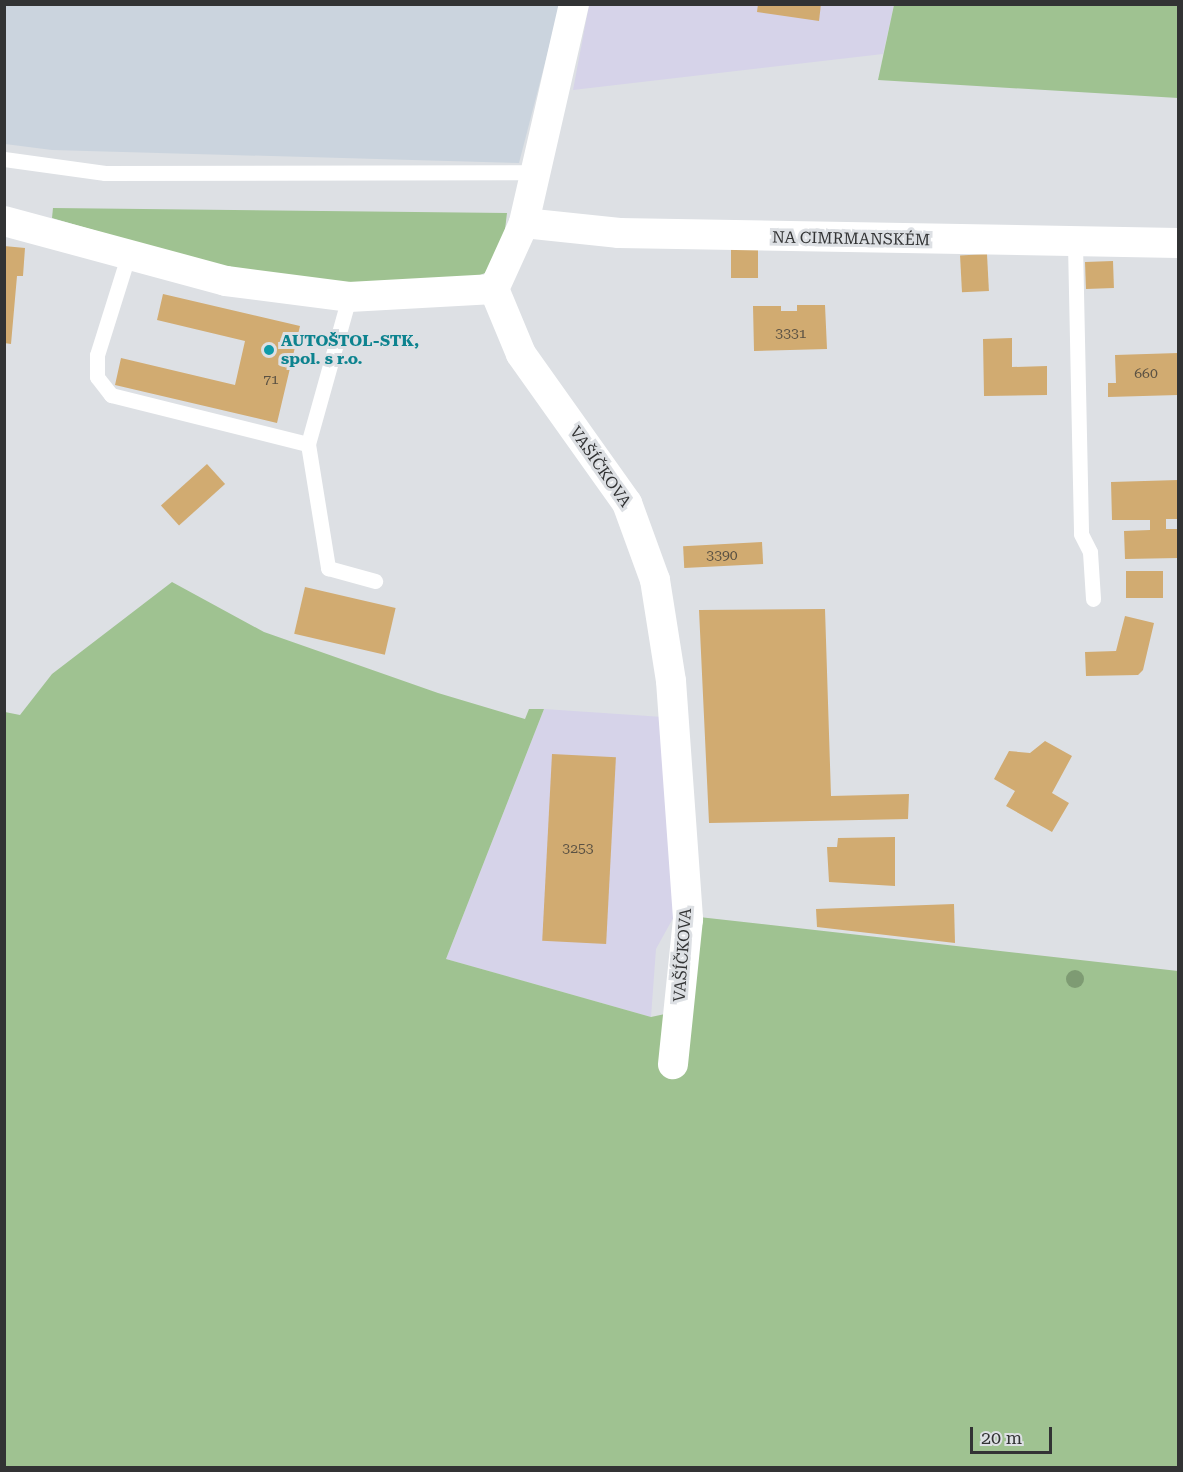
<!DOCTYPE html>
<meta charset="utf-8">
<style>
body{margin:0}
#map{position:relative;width:1183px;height:1472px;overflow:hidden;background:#dde0e4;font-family:"Roboto Serif",serif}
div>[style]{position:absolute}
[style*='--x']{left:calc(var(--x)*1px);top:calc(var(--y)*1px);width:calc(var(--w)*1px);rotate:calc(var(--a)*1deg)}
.built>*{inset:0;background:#cbd4de}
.industrial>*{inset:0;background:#d6d3e9}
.green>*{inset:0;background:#9fc291}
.building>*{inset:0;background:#d1ab71;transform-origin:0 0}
.service>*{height:15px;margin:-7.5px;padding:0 7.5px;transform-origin:7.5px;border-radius:7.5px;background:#fff}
.minor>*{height:30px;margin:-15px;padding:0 15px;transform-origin:15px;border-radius:15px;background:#fff}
.trees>*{width:18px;height:18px;margin:-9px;border-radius:50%;background:#7e9b73}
.dots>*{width:16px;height:16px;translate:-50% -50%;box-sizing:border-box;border:3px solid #dde0e4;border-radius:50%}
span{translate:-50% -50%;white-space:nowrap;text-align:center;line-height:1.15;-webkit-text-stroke:6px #dde0e4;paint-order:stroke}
.number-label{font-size:14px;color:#5a5143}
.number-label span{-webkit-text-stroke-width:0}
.street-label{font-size:16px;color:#323334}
.culture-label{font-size:16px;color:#0d838f;font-weight:700}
.left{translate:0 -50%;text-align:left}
.frame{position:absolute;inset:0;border:6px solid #323334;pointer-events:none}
.scale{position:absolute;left:970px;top:1427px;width:82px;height:27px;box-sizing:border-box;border:3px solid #323334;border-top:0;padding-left:8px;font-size:18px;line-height:21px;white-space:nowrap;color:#323334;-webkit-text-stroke:4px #dde0e4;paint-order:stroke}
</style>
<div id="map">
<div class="built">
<div style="clip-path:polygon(5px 5px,560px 5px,519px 163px,52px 150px,5px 144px)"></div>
</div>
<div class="industrial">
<div style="clip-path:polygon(589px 5px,894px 5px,883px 54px,573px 90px)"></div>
<div style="clip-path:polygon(544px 709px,663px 717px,677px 911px,656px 949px,651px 1017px,446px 959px)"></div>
</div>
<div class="green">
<div style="clip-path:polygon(894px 5px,1178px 5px,1178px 98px,878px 80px)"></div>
<div style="clip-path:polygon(53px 208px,507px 213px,503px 246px,485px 273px,470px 279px,369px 287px,227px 269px,52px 218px)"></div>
<div style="clip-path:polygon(172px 582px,264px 632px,438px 693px,525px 719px,529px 709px,544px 709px,446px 959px,651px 1017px,665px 1014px,699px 917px,1178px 971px,1178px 1467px,5px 1468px,5px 712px,20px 715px,52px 674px)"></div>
</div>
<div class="building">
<div style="clip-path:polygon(758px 4px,821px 4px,819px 21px,757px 12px)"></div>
<div style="clip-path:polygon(4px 246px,25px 248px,23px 276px,17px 276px,11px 344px,4px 343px)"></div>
<div style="left:731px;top:249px;width:27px;height:29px"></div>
<div style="left:987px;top:254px;width:37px;height:27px;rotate:87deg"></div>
<div style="left:1113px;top:261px;width:27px;height:28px;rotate:88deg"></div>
<div style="clip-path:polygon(163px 294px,300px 326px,277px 423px,115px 385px,121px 358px,235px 385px,245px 341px,157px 320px)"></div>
<div style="clip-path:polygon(797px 305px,825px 305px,827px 349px,754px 351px,753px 306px,781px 306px,781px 311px,797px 311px)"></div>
<div style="clip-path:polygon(1012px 338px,1012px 367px,1047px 366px,1047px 395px,984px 396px,983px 339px)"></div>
<div style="clip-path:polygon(1178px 353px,1178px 395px,1108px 397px,1108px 383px,1116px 383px,1115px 355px)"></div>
<div style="left:207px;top:464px;width:27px;height:62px;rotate:48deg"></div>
<div style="clip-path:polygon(1178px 480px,1178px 519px,1166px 519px,1166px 529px,1178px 529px,1178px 558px,1125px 559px,1124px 531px,1150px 530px,1150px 520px,1112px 520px,1111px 482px)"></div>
<div style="left:762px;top:542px;width:22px;height:79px;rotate:87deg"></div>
<div style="left:1126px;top:571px;width:37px;height:27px"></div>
<div style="left:305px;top:587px;width:93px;height:48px;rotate:13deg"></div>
<div style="clip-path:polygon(825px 609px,831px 796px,909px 794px,908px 819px,709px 823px,699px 610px)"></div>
<div style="clip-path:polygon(1125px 616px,1154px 623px,1143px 670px,1138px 675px,1086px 676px,1085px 652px,1116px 651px)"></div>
<div style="clip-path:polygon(1045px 741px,1072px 756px,1052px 793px,1069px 803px,1052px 832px,1006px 806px,1015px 791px,994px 779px,1009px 751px,1030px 753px)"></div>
<div style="left:552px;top:754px;width:64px;height:187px;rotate:3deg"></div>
<div style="clip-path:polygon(895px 837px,895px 886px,829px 882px,827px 847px,837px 847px,838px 838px)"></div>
<div style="clip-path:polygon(954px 904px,955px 943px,817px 927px,816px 909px)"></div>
</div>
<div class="service">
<div style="--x:4;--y:159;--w:102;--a:7.9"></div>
<div style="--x:105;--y:173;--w:429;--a:-0.1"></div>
<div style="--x:1075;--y:244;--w:290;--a:88.8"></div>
<div style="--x:1081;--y:534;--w:20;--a:63"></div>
<div style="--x:1090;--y:552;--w:47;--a:86.3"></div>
<div style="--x:129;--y:253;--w:107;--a:107.4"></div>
<div style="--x:97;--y:355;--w:22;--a:90"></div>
<div style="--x:97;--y:377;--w:23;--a:52"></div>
<div style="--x:111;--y:395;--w:203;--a:14"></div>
<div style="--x:308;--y:444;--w:153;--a:-74.4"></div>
<div style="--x:308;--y:444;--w:126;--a:80.8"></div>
<div style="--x:328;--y:568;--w:49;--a:15.5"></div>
</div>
<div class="minor">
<div style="--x:574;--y:4;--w:225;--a:102.9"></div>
<div style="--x:524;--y:223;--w:72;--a:114.4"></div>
<div style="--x:494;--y:289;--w:70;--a:67.4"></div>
<div style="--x:521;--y:354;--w:183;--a:54.6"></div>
<div style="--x:627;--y:503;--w:82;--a:70"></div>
<div style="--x:655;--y:580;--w:102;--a:81"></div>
<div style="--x:671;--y:681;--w:239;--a:85.9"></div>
<div style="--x:688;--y:919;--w:146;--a:95.9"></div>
<div style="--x:4;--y:221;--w:230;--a:15.1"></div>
<div style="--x:226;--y:281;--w:124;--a:7.4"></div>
<div style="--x:349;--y:297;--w:145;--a:-3.2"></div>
<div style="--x:524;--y:223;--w:96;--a:6"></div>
<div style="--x:619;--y:233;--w:559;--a:1.02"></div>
</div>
<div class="trees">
<div style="left:1075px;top:979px"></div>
</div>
<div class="dots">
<div style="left:269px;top:350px;background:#0f9aa8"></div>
</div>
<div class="number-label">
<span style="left:791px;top:333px">3331</span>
<span style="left:1146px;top:373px">660</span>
<span style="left:271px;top:379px">71</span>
<span style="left:722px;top:555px">3390</span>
<span style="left:578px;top:848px">3253</span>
</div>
<div class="street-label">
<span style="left:851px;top:239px;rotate:1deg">NA CIMRMANSKÉM</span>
<span style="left:600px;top:467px;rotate:55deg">VAŠÍČKOVA</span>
<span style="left:683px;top:955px;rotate:-86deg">VAŠÍČKOVA</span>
</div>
<div class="culture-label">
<span class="left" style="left:281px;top:350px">AUTOŠTOL-STK,<br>spol. s r.o.</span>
</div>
<div class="frame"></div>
<div class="scale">20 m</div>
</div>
